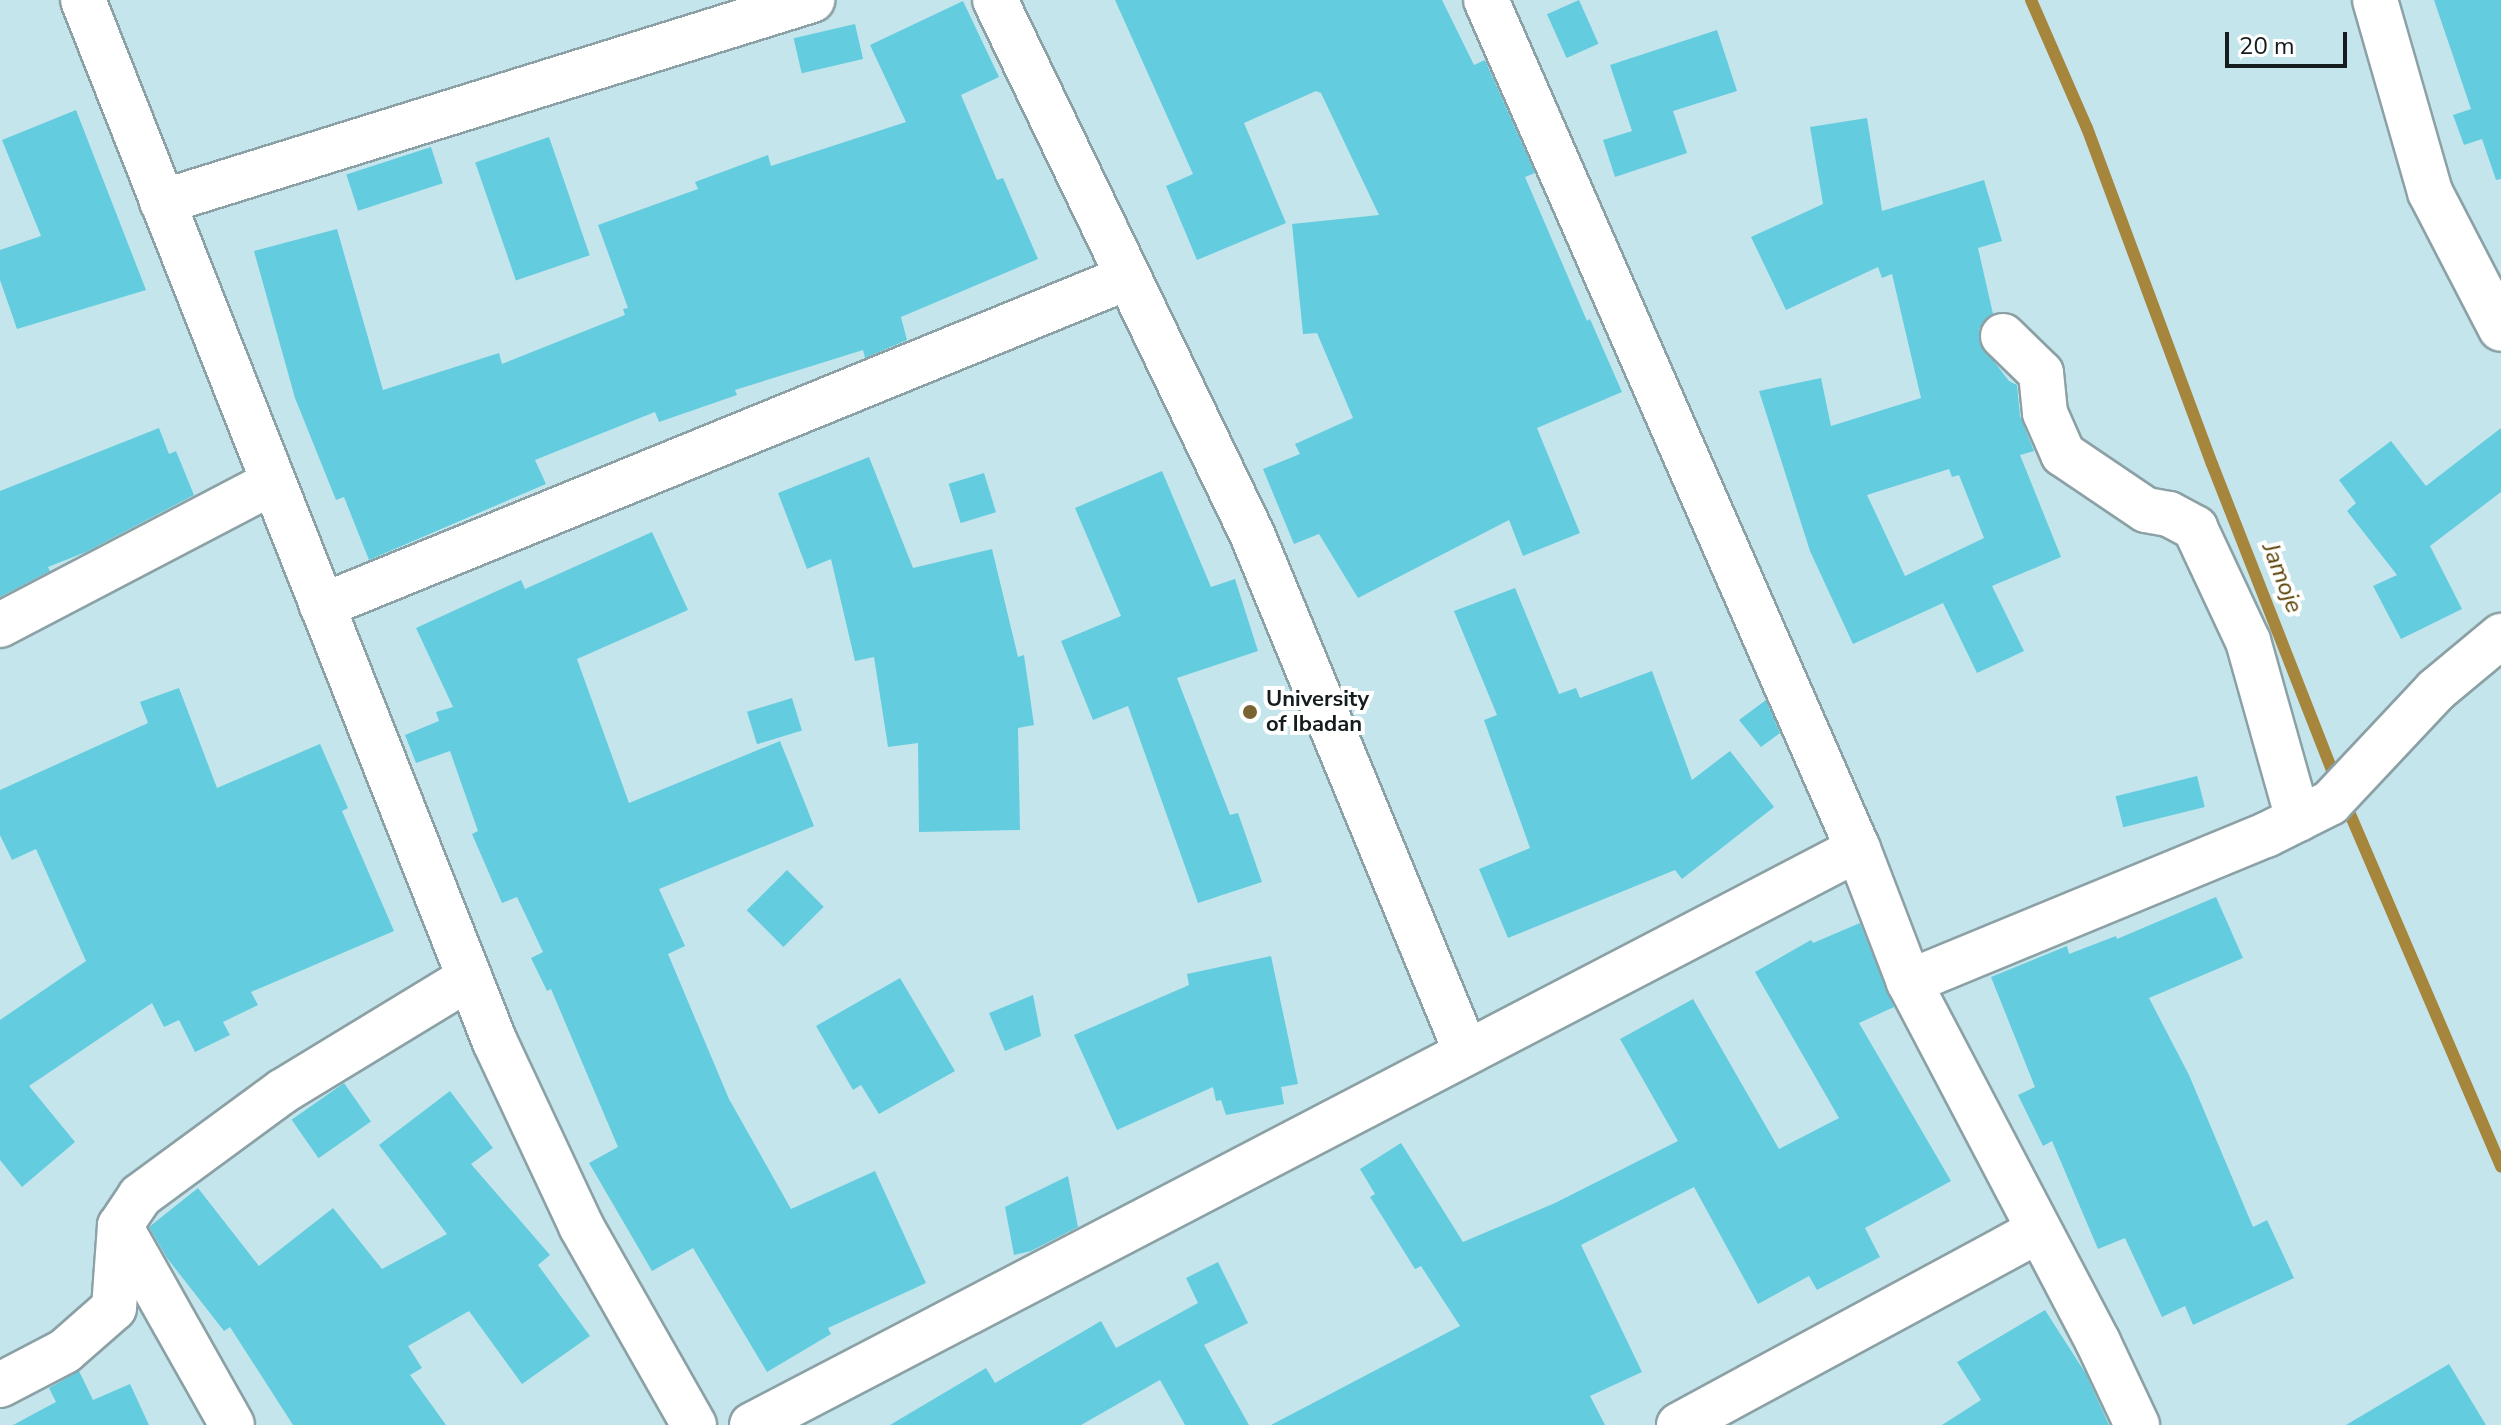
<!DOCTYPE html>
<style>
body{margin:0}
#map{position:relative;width:2501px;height:1425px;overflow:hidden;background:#d8eff3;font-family:"Nunito Sans",sans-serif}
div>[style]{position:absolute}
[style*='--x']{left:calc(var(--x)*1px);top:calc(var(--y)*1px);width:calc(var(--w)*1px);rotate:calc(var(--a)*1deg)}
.built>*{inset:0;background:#c5e5ec;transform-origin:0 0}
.stream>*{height:12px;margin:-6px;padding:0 6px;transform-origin:6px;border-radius:6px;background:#a6863d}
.building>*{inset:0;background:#64ccdf;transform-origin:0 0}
.roads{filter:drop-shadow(2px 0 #8ba1a5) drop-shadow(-2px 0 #8ba1a5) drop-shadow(0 2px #8ba1a5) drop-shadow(0 -2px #8ba1a5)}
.street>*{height:44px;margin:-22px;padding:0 22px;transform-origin:22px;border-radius:22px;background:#fff}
.dots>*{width:22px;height:22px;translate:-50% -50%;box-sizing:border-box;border:4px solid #fff;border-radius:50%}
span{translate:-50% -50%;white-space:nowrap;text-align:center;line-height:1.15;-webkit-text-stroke:8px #fff;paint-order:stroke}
.poi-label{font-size:22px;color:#141c1e;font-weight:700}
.left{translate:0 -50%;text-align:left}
.water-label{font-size:24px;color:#584104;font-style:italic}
.scale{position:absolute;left:2225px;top:32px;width:122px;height:36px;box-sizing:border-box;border:4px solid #141c1e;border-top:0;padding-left:10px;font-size:24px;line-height:28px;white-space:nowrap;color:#141c1e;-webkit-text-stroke:6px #fff;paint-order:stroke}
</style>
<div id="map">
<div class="built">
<div style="left:0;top:0;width:2501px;height:1425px"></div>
</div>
<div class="stream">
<div style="--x:2031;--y:0;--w:140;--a:66.4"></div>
<div style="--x:2087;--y:128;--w:358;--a:69.6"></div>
<div style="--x:2212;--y:464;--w:343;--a:68.6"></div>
<div style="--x:2344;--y:800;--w:399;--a:66.8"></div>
</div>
<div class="building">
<div style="clip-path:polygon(1115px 0,1442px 0,1474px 65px,1485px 60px,1535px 173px,1525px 177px,1587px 321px,1590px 319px,1622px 392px,1537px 428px,1580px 533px,1523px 556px,1509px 520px,1358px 598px,1319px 534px,1294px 544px,1263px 469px,1300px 454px,1295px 444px,1353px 418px,1317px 333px,1303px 334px,1292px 224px,1379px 215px,1321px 93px,1316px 91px,1244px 123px,1286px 223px,1197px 260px,1166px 186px,1193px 174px)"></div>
<div style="left:1579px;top:0;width:48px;height:35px;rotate:66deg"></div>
<div style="clip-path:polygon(2434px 0,2501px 0,2501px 179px,2496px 180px,2482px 139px,2464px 145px,2453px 115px,2471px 109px)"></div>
<div style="clip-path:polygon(963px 1px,999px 77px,961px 95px,997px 180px,1003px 178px,1038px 259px,901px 317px,907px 340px,865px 358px,863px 350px,735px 390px,737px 395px,659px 422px,655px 412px,535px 460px,546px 484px,369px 560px,344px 497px,336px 500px,295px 398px,254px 251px,337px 229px,383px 390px,499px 353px,502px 364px,625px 315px,623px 309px,628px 308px,598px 225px,698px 189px,695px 182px,768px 155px,771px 166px,906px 122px,870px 45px)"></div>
<div style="left:855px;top:24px;width:36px;height:63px;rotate:77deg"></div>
<div style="clip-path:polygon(1717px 30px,1737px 91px,1673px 111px,1687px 153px,1615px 177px,1603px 140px,1632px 131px,1610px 65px)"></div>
<div style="clip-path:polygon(76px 110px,146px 290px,17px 329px,0 280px,0 250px,41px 236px,2px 140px)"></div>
<div style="clip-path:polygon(evenodd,1867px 118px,1882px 211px,1984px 180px,2002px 241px,1978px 248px,1993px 314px,1979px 329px,1979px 342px,2009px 381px,2017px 385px,2020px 416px,2034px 451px,2020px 455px,2061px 557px,1992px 586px,2024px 651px,1977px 673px,1943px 603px,1853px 644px,1810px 551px,1759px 391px,1821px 378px,1831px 426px,1921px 398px,1892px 274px,1882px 278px,1878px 267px,1786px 310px,1751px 237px,1823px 204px,1810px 127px,1867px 118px,1949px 469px,1952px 477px,1959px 475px,1984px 538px,1905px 576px,1867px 495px,1949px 469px)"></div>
<div style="left:549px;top:137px;width:125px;height:78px;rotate:71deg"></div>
<div style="left:431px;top:147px;width:38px;height:89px;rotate:72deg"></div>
<div style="clip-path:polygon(159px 428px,169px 454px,176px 451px,194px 495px,86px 552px,48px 567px,50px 571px,0 597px,0 491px)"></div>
<div style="clip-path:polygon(2501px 428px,2501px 492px,2430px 546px,2462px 609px,2401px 639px,2373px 586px,2397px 575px,2347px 511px,2356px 503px,2339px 480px,2391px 441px,2426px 486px)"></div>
<div style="clip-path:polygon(869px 457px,913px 568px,992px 549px,1018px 657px,1024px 655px,1034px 725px,1018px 728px,1020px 830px,919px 832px,918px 743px,888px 747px,874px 657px,855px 661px,831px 559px,807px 569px,778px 493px)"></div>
<div style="clip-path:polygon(1162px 471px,1211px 587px,1235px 579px,1258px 651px,1177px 678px,1230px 815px,1238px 813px,1262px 882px,1198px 903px,1128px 706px,1093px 720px,1061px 641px,1121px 616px,1075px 508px)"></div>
<div style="left:984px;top:473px;width:41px;height:37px;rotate:73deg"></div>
<div style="clip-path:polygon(652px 532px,688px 610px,577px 659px,629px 803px,780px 741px,814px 826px,659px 889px,685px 946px,668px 954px,729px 1099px,791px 1209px,875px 1171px,926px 1283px,828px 1328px,831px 1334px,767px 1372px,693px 1248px,652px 1271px,589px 1163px,618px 1147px,551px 989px,547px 991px,531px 958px,543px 952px,517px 897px,502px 903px,472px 834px,478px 831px,450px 751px,416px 763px,405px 735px,439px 721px,436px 712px,453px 707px,416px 628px,521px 580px,525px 589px)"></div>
<div style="clip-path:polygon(1515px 588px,1559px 694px,1576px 688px,1580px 698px,1652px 671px,1692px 780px,1730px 751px,1774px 807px,1682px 879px,1675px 870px,1508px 938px,1479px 869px,1530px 848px,1484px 720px,1497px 715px,1454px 611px)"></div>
<div style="clip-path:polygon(179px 688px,217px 788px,320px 744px,348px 808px,342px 811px,394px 931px,251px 992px,258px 1005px,223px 1022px,230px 1035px,195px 1052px,179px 1020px,164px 1027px,152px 1003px,29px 1086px,75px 1142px,22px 1187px,0 1160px,0 1020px,86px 961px,36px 849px,12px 860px,0 835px,0 790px,148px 723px,140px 702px)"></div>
<div style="left:792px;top:698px;width:34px;height:47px;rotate:73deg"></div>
<div style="clip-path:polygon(1766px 700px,1780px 733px,1761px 747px,1739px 720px)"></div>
<div style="left:2197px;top:776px;width:32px;height:84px;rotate:76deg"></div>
<div style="left:787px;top:870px;width:52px;height:57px;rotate:45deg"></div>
<div style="clip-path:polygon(2216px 897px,2243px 958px,2149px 998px,2189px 1075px,2253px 1227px,2267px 1220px,2294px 1278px,2193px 1325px,2185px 1306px,2162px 1317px,2125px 1238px,2098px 1249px,2052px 1141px,2043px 1146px,2018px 1095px,2035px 1087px,1991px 977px,2067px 946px,2069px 954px,2116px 936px,2117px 939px)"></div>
<div style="clip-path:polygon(1860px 923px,1894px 1007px,1859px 1023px,1951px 1181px,1865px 1228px,1880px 1257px,1817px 1290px,1809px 1276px,1758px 1304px,1694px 1187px,1581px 1245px,1642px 1372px,1590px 1396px,1605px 1425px,1271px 1425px,1460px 1326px,1421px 1266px,1415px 1269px,1370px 1197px,1375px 1194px,1360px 1169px,1401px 1143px,1463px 1242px,1555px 1203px,1678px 1141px,1620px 1039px,1693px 999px,1779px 1149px,1839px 1118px,1755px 972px,1811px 940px,1813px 943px)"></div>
<div style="clip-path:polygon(1271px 956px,1298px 1084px,1281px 1087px,1284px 1104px,1226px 1115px,1221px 1100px,1216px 1101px,1213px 1087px,1117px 1130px,1074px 1035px,1189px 985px,1187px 974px)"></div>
<div style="clip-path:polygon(900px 978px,955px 1071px,879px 1114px,861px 1085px,853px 1090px,816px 1026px)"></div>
<div style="clip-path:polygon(1033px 995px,1041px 1036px,1005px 1051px,989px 1013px)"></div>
<div style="left:344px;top:1083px;width:47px;height:64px;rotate:55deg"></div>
<div style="clip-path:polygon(450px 1091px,493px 1148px,471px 1164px,550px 1255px,538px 1265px,590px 1336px,522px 1384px,469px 1311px,408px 1346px,422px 1368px,410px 1375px,446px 1425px,293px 1425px,230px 1327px,224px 1331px,167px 1258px,149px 1227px,198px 1188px,259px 1266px,333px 1208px,382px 1269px,447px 1234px,379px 1145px)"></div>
<div style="clip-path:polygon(1068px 1176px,1078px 1227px,1031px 1251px,1014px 1255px,1005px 1207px)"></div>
<div style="clip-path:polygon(1218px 1262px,1248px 1323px,1204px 1345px,1249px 1425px,1185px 1425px,1160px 1380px,1081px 1425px,890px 1425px,986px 1368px,995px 1383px,1101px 1321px,1116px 1348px,1198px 1303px,1186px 1278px)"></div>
<div style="clip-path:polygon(2045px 1310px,2086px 1374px,2109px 1425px,1942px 1425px,1981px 1400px,1957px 1362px)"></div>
<div style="clip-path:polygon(2449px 1364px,2486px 1425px,2346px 1425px)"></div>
<div style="clip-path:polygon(79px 1371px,93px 1400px,130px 1384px,149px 1425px,13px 1425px,56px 1402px,49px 1388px)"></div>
</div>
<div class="roads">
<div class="street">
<div style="--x:83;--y:0;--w:1120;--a:68.43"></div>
<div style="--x:495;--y:1042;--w:203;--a:64.9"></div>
<div style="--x:581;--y:1226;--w:229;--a:60.4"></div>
<div style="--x:995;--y:0;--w:593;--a:64.3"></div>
<div style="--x:1252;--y:534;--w:560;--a:67.55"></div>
<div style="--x:1486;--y:0;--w:927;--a:66.34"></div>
<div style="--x:1858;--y:849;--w:142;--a:69"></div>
<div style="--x:1909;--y:982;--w:407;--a:62.3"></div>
<div style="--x:2098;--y:1342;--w:92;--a:64.8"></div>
<div style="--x:2375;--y:0;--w:200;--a:74"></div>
<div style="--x:2430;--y:192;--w:154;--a:62.6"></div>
<div style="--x:162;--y:202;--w:681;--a:-17.26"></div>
<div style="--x:2003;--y:336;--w:53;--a:44.2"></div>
<div style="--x:2041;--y:373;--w:40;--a:84.3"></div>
<div style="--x:2045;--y:413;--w:45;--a:66.3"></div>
<div style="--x:2063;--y:454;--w:100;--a:34"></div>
<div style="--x:2146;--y:510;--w:23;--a:10"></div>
<div style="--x:2169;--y:514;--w:30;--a:28"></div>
<div style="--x:2195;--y:528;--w:125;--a:64.9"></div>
<div style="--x:2248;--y:641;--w:185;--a:74.3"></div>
<div style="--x:322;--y:606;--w:868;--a:-22.19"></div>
<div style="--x:0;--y:625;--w:308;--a:-27.6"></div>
<div style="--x:1909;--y:982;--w:386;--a:-22.4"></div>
<div style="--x:2266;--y:835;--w:72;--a:-26.6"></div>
<div style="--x:2330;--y:803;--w:155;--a:-46.8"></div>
<div style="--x:2436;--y:690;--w:85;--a:-39.7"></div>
<div style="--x:120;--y:1226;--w:228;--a:60.6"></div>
<div style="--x:0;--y:1385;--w:73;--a:-27.6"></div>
<div style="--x:65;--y:1351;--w:65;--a:-41.3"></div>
<div style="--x:114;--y:1308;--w:82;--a:-85.8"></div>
<div style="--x:120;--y:1226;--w:36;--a:-56"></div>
<div style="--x:140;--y:1196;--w:177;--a:-36.3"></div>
<div style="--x:283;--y:1091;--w:218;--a:-31.3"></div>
<div style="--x:752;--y:1425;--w:1247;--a:-27.51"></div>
<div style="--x:1679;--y:1425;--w:409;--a:-28.4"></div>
</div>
</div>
<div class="dots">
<div style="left:1250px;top:712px;background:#796333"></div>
</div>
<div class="poi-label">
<span class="left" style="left:1266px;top:712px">University<br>of Ibadan</span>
</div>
<div class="water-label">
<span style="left:2282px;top:578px;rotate:69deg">Jamoje</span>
</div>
<div class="scale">20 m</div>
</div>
